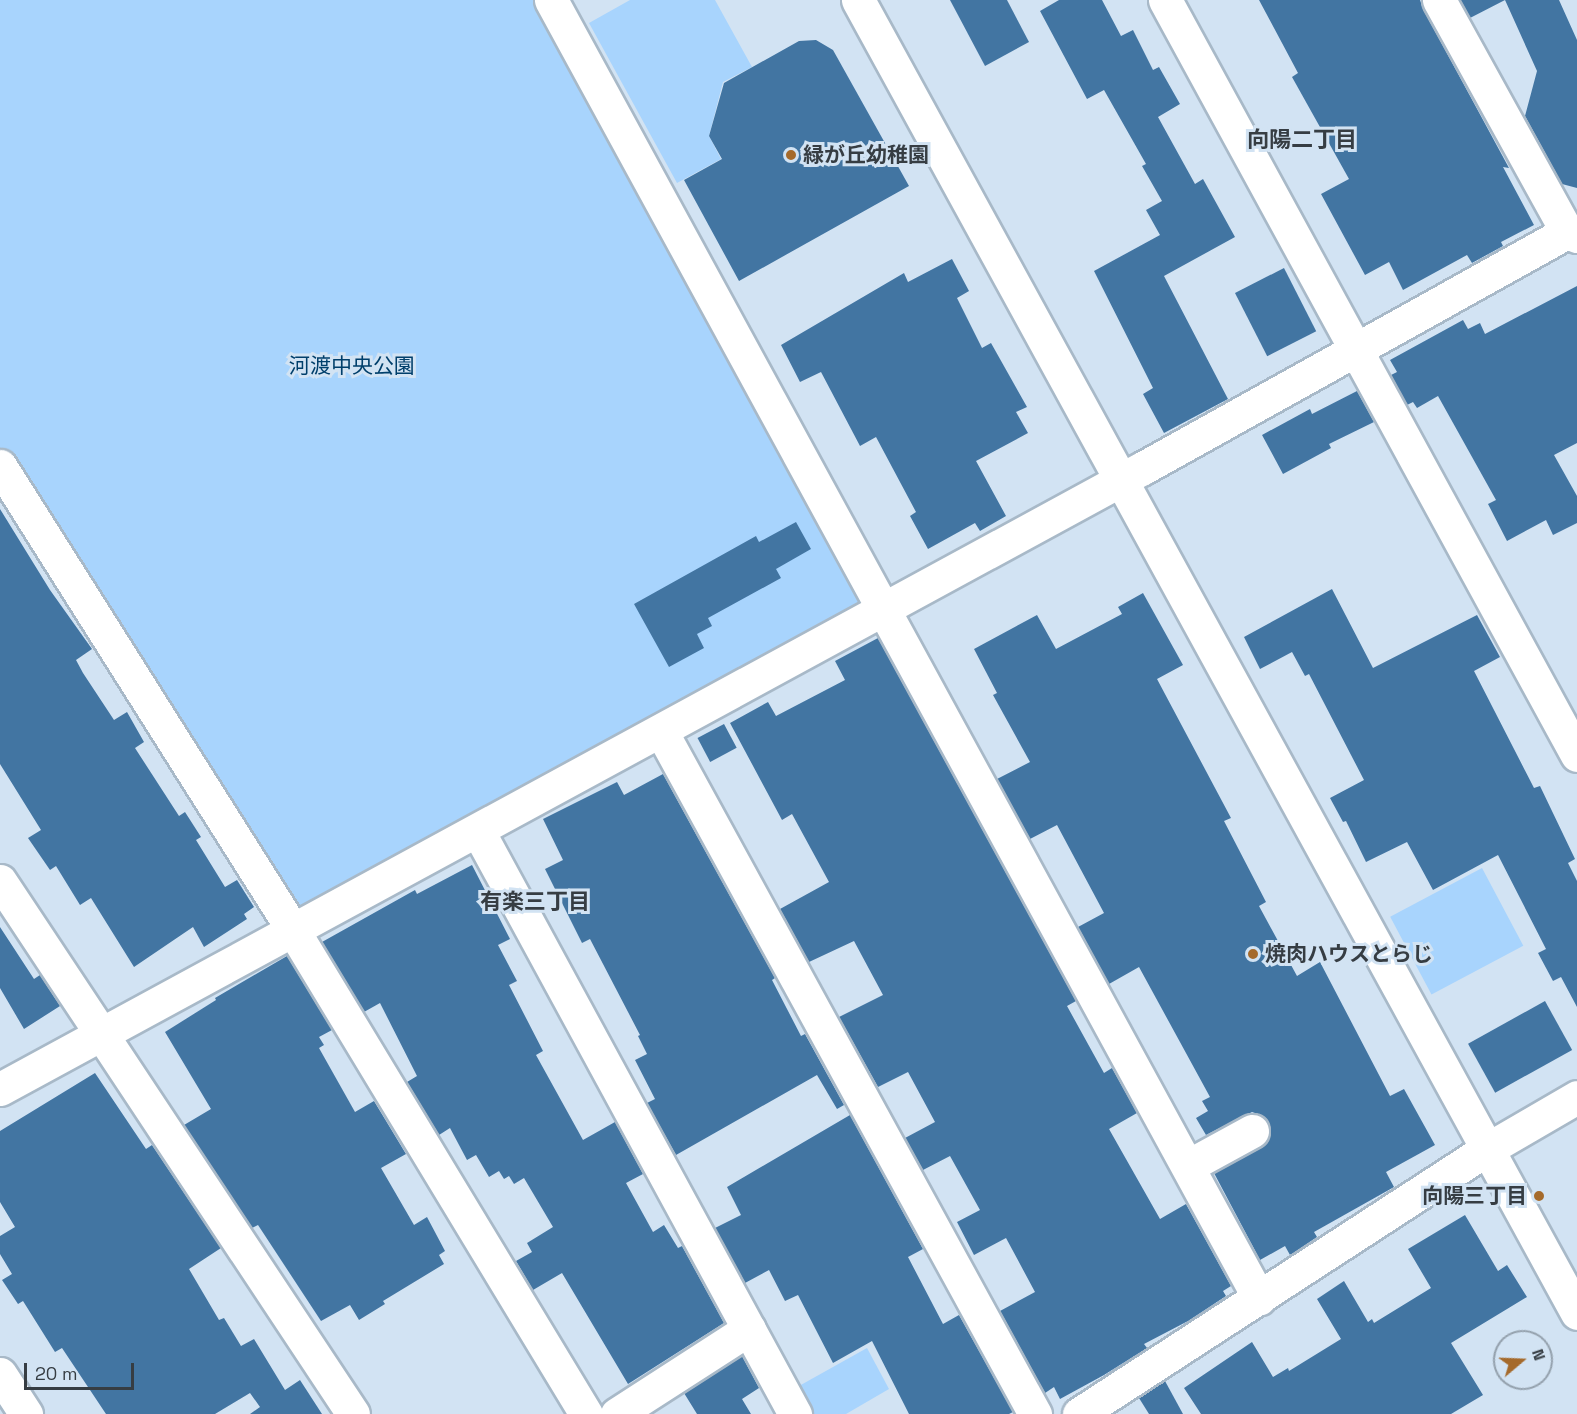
<!DOCTYPE html>
<meta charset="utf-8">
<style>
body{margin:0}
#map{position:relative;width:1577px;height:1414px;overflow:hidden;background:#d2e3f3;font-family:"Space Grotesk","Noto Sans JP",sans-serif}
div>[style]{position:absolute}
[style*='--x']{left:calc(var(--x)*1px);top:calc(var(--y)*1px);width:calc(var(--w)*1px);rotate:calc(var(--a)*1deg)}
.green>*{inset:0;background:#a8d4fd;transform-origin:0 0}
.building>*{inset:0;background:#4275a2;transform-origin:0 0}
.roads{filter:drop-shadow(2px 0 #a8b9c8) drop-shadow(-2px 0 #a8b9c8) drop-shadow(0 2px #a8b9c8) drop-shadow(0 -2px #a8b9c8)}
.street>*{height:33px;margin:-16.5px;padding:0 16.5px;transform-origin:16.5px;border-radius:16.5px;background:#fff}
.secondary>*{height:33px;margin:-16.5px;padding:0 16.5px;transform-origin:16.5px;border-radius:16.5px;background:#fff}
.dots>*{width:16px;height:16px;translate:-50% -50%;box-sizing:border-box;border:3px solid #d2e3f3;border-radius:50%}
span{translate:-50% -50%;white-space:nowrap;text-align:center;line-height:1.15;-webkit-text-stroke:6px #d2e3f3;paint-order:stroke}
.poi-label{font-size:21px;color:#363d43;font-weight:700}
.left{translate:0 -50%;text-align:left}
.right{translate:-100% -50%;text-align:right}
.park-label{font-size:21px;color:#003f6b}
.neighbourhood-label{font-size:22px;color:#363d43;font-weight:700}
.north{position:absolute;left:1493px;top:1330px;width:60px;height:60px;box-sizing:border-box;background:#d2e3f3;border:2px solid #94a1ad;border-radius:50%;rotate:71deg;font-size:16px;font-weight:700;line-height:24px;text-align:center;color:#363d43}
.north::after{content:'';display:block;margin:auto;width:21px;height:27px;background:#a56a2b;clip-path:polygon(50% 0,100% 100%,50% 72%,0 100%)}
.scale{position:absolute;left:24px;top:1363px;width:110px;height:27px;box-sizing:border-box;border:3px solid #363d43;border-top:0;padding-left:8px;font-size:18px;line-height:21px;white-space:nowrap;color:#363d43;-webkit-text-stroke:4px #d2e3f3;paint-order:stroke}
</style>
<div id="map">
<div class="green">
<div style="clip-path:polygon(0 0,551px 0,884px 608px,293px 930px,0 466px)"></div>
<div style="clip-path:polygon(630px 0,715px 0,752px 67px,723px 82px,709px 136px,721px 159px,677px 183px,589px 23px)"></div>
<div style="left:1482px;top:868px;width:88px;height:104px;rotate:62deg"></div>
<div style="clip-path:polygon(867px 1348px,889px 1389px,846px 1414px,814px 1414px,799px 1386px)"></div>
</div>
<div class="building">
<div style="clip-path:polygon(950px 0,1007px 0,1029px 42px,985px 66px)"></div>
<div style="clip-path:polygon(1059px 0,1102px 0,1121px 36px,1133px 30px,1153px 70px,1159px 67px,1180px 104px,1158px 117px,1195px 184px,1203px 179px,1235px 237px,1164px 276px,1228px 399px,1164px 433px,1143px 394px,1153px 388px,1094px 271px,1160px 235px,1146px 210px,1162px 201px,1142px 166px,1146px 164px,1104px 90px,1087px 99px,1040px 11px)"></div>
<div style="clip-path:polygon(1259px 0,1420px 0,1423px 9px,1509px 168px,1503px 167px,1534px 225px,1501px 242px,1503px 246px,1472px 263px,1467px 255px,1403px 290px,1389px 262px,1365px 275px,1321px 194px,1349px 179px,1292px 77px,1298px 73px)"></div>
<div style="clip-path:polygon(1460px 0,1559px 0,1577px 40px,1577px 188px,1562px 184px,1525px 116px,1537px 71px,1505px 0,1470px 18px)"></div>
<div style="clip-path:polygon(816px 40px,833px 50px,909px 186px,739px 281px,684px 180px,722px 159px,709px 136px,724px 83px,799px 41px)"></div>
<div style="clip-path:polygon(952px 259px,969px 291px,957px 298px,982px 348px,991px 343px,1027px 407px,1016px 412px,1028px 433px,976px 461px,1006px 516px,980px 531px,975px 523px,928px 549px,910px 516px,916px 512px,876px 437px,860px 446px,821px 372px,800px 382px,781px 345px,904px 273px,908px 282px)"></div>
<div style="left:1284px;top:268px;width:71px;height:55px;rotate:63deg"></div>
<div style="clip-path:polygon(1577px 286px,1577px 443px,1554px 455px,1577px 496px,1577px 523px,1553px 535px,1546px 520px,1507px 541px,1488px 504px,1496px 500px,1438px 396px,1417px 408px,1413px 402px,1407px 405px,1391px 375px,1397px 372px,1390px 360px,1463px 320px,1468px 329px,1480px 323px,1485px 334px)"></div>
<div style="clip-path:polygon(1357px 391px,1374px 422px,1329px 444px,1331px 448px,1283px 474px,1262px 435px,1310px 409px,1312px 414px)"></div>
<div style="clip-path:polygon(0 509px,50px 590px,92px 649px,76px 660px,83px 673px,114px 720px,127px 712px,144px 742px,135px 748px,179px 816px,185px 812px,201px 837px,196px 840px,225px 887px,237px 880px,254px 907px,244px 914px,247px 919px,204px 947px,193px 927px,134px 967px,91px 898px,80px 905px,56px 866px,50px 870px,28px 838px,41px 830px,0 764px)"></div>
<div style="clip-path:polygon(796px 522px,811px 549px,776px 569px,781px 578px,708px 618px,712px 626px,697px 634px,704px 648px,669px 667px,634px 604px,756px 536px,759px 542px)"></div>
<div style="clip-path:polygon(1332px 589px,1373px 668px,1477px 615px,1500px 657px,1474px 671px,1534px 788px,1540px 786px,1575px 859px,1568px 863px,1577px 881px,1577px 1007px,1561px 977px,1553px 981px,1538px 953px,1546px 949px,1498px 855px,1433px 890px,1407px 842px,1366px 862px,1346px 821px,1343px 822px,1330px 798px,1364px 780px,1309px 674px,1305px 676px,1292px 652px,1260px 669px,1244px 637px)"></div>
<div style="clip-path:polygon(1143px 593px,1183px 665px,1157px 679px,1231px 818px,1224px 821px,1266px 902px,1259px 906px,1297px 976px,1320px 962px,1390px 1096px,1404px 1089px,1435px 1145px,1386px 1172px,1394px 1187px,1314px 1232px,1317px 1237px,1290px 1255px,1285px 1246px,1260px 1260px,1214px 1173px,1261px 1147px,1268px 1141px,1271px 1132px,1268px 1122px,1261px 1115px,1252px 1112px,1206px 1135px,1196px 1118px,1208px 1111px,1202px 1101px,1210px 1097px,1139px 967px,1109px 984px,1078px 927px,1104px 913px,1057px 825px,1030px 839px,997px 779px,1030px 762px,993px 695px,997px 693px,974px 649px,1037px 615px,1056px 649px,1122px 614px,1118px 607px)"></div>
<div style="clip-path:polygon(878px 638px,1076px 1001px,1067px 1006px,1104px 1073px,1112px 1068px,1137px 1113px,1109px 1129px,1160px 1219px,1186px 1204px,1231px 1286px,1223px 1291px,1226px 1296px,1188px 1321px,1144px 1344px,1147px 1348px,1104px 1375px,1060px 1399px,1054px 1387px,1045px 1393px,1000px 1311px,1035px 1292px,1006px 1238px,974px 1255px,957px 1222px,980px 1210px,950px 1156px,923px 1170px,905px 1138px,935px 1122px,908px 1072px,878px 1087px,839px 1017px,883px 995px,854px 941px,809px 962px,780px 909px,829px 882px,792px 814px,782px 820px,730px 723px,768px 702px,776px 716px,845px 680px,835px 661px)"></div>
<div style="left:724px;top:724px;width:27px;height:30px;rotate:62deg"></div>
<div style="clip-path:polygon(663px 774px,775px 978px,772px 980px,801px 1036px,805px 1034px,844px 1105px,837px 1109px,817px 1075px,676px 1155px,647px 1103px,655px 1099px,635px 1060px,647px 1054px,638px 1036px,640px 1035px,590px 939px,582px 943px,545px 869px,563px 860px,543px 819px,617px 782px,624px 795px)"></div>
<div style="clip-path:polygon(472px 865px,510px 939px,498px 945px,517px 981px,509px 985px,543px 1051px,536px 1055px,583px 1140px,615px 1122px,643px 1174px,626px 1183px,653px 1232px,664px 1225px,678px 1248px,682px 1246px,724px 1323px,628px 1384px,562px 1273px,533px 1290px,516px 1261px,532px 1252px,527px 1243px,553px 1227px,524px 1178px,514px 1184px,509px 1176px,504px 1179px,499px 1171px,489px 1177px,476px 1155px,467px 1160px,450px 1128px,439px 1135px,407px 1082px,417px 1076px,380px 1003px,364px 1012px,322px 942px,415px 890px,417px 894px)"></div>
<div style="clip-path:polygon(0 927px,34px 979px,40px 975px,60px 1006px,24px 1029px,0 988px)"></div>
<div style="clip-path:polygon(287px 956px,332px 1030px,319px 1037px,324px 1045px,319px 1048px,355px 1112px,374px 1101px,406px 1154px,381px 1168px,414px 1225px,427px 1217px,445px 1251px,439px 1255px,444px 1264px,383px 1301px,385px 1304px,359px 1320px,350px 1305px,321px 1321px,258px 1225px,252px 1228px,184px 1125px,211px 1109px,165px 1032px,216px 1000px,215px 998px)"></div>
<div style="left:1545px;top:1001px;width:56px;height:88px;rotate:61deg"></div>
<div style="clip-path:polygon(95px 1073px,146px 1149px,152px 1145px,221px 1248px,189px 1269px,219px 1320px,224px 1318px,241px 1346px,254px 1339px,285px 1390px,300px 1380px,322px 1414px,250px 1414px,260px 1407px,250px 1393px,215px 1414px,106px 1414px,62px 1348px,55px 1352px,23px 1301px,18px 1304px,2px 1280px,12px 1274px,0 1254px,0 1236px,15px 1227px,0 1202px,0 1131px)"></div>
<div style="clip-path:polygon(850px 1115px,923px 1249px,908px 1257px,943px 1324px,959px 1315px,1013px 1412px,1009px 1414px,909px 1414px,872px 1341px,833px 1363px,798px 1295px,785px 1301px,769px 1270px,745px 1283px,715px 1228px,741px 1215px,727px 1187px)"></div>
<div style="clip-path:polygon(1465px 1215px,1498px 1271px,1507px 1265px,1527px 1297px,1451px 1343px,1483px 1395px,1451px 1414px,1201px 1414px,1184px 1388px,1252px 1342px,1273px 1377px,1288px 1368px,1289px 1371px,1341px 1339px,1317px 1299px,1344px 1281px,1368px 1322px,1372px 1319px,1374px 1323px,1431px 1288px,1408px 1249px)"></div>
<div style="clip-path:polygon(742px 1356px,759px 1388px,742px 1399px,751px 1414px,697px 1414px,684px 1393px)"></div>
<div style="clip-path:polygon(1165px 1381px,1183px 1414px,1149px 1414px,1139px 1398px)"></div>
</div>
<div class="roads">
<div class="street">
<div style="--x:551;--y:0;--w:1479;--a:61.39"></div>
<div style="--x:1165;--y:0;--w:860;--a:61.38"></div>
<div style="--x:1439;--y:0;--w:265;--a:61.1"></div>
<div style="--x:1567;--y:232;--w:11;--a:22"></div>
<div style="--x:0;--y:466;--w:549;--a:57.73"></div>
<div style="--x:293;--y:930;--w:566;--a:58.81"></div>
<div style="--x:661;--y:731;--w:779;--a:61.3"></div>
<div style="--x:478;--y:831;--w:664;--a:61.47"></div>
<div style="--x:0;--y:881;--w:639;--a:56.48"></div>
<div style="--x:0;--y:1089;--w:1301;--a:-28.52"></div>
<div style="--x:1143;--y:468;--w:485;--a:-29.1"></div>
<div style="--x:1188;--y:1166;--w:73;--a:-28.7"></div>
<div style="--x:617;--y:1414;--w:157;--a:-32.8"></div>
<div style="--x:1079;--y:1414;--w:485;--a:-33"></div>
<div style="--x:1486;--y:1150;--w:105;--a:-30.2"></div>
</div>
<div class="secondary">
<div style="--x:858;--y:0;--w:1497;--a:61.29"></div>
<div style="--x:0;--y:1374;--w:48;--a:57"></div>
</div>
</div>
<div class="dots">
<div style="left:791px;top:155px;background:#a56a2b"></div>
<div style="left:1253px;top:954px;background:#a56a2b"></div>
<div style="left:1539px;top:1196px;background:#a56a2b"></div>
</div>
<div class="poi-label">
<span class="left" style="left:803px;top:155px">緑が丘幼稚園</span>
<span class="left" style="left:1265px;top:954px">焼肉ハウスとらじ</span>
<span class="right" style="left:1527px;top:1196px">向陽三丁目</span>
</div>
<div class="park-label">
<span style="left:352px;top:366px">河渡中央公園</span>
</div>
<div class="neighbourhood-label">
<span style="left:1302px;top:140px">向陽二丁目</span>
<span style="left:535px;top:902px">有楽三丁目</span>
</div>
<div class="north">N</div>
<div class="scale">20 m</div>
</div>
